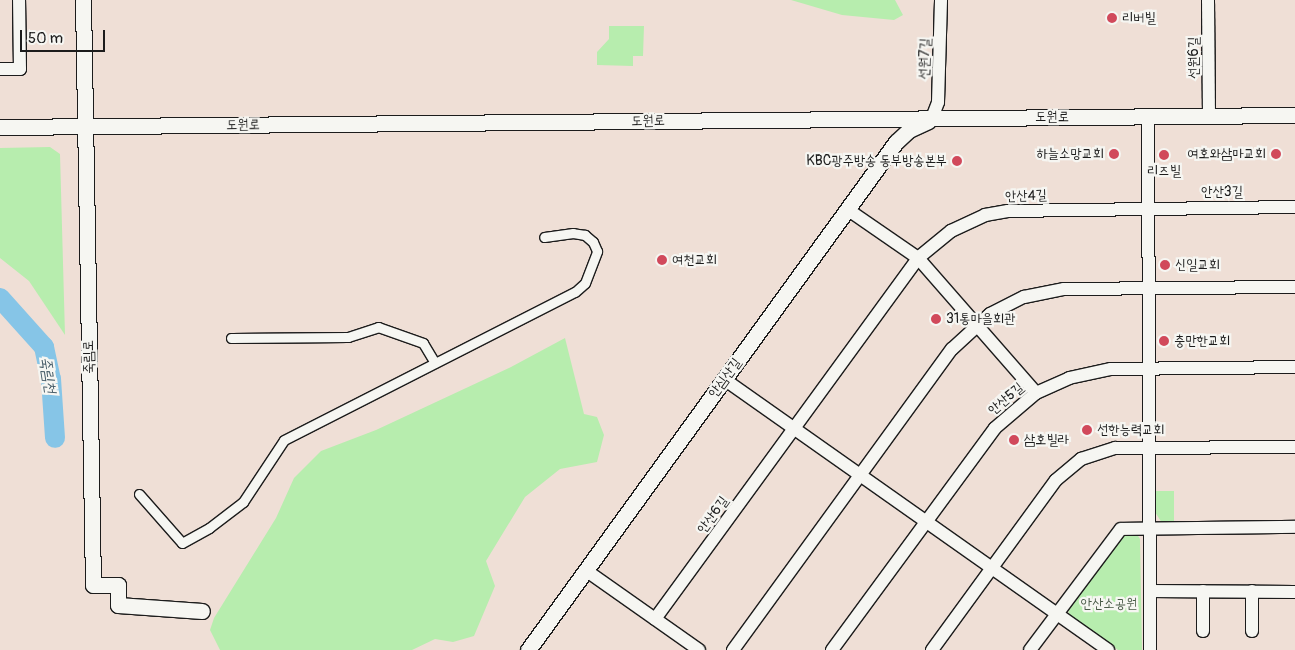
<!DOCTYPE html>
<meta charset="utf-8">
<style>
body{margin:0}
#map{position:relative;width:1295px;height:650px;overflow:hidden;background:#efdfd6;font-family:Pangolin,"Poor Story",sans-serif}
div>[style]{position:absolute}
[style*='--x']{left:calc(var(--x)*1px);top:calc(var(--y)*1px);width:calc(var(--w)*1px);rotate:calc(var(--a)*1deg)}
.green>*{inset:0;background:#b7edae}
.river>*{height:20px;margin:-10px;padding:0 10px;transform-origin:10px;border-radius:10px;background:#86c5e7}
.roads{filter:drop-shadow(1px 0 #1c1c1c) drop-shadow(-1px 0 #1c1c1c) drop-shadow(0 1px #1c1c1c) drop-shadow(0 -1px #1c1c1c)}
.pedestrian>*{height:9px;margin:-4.5px;padding:0 4.5px;transform-origin:4.5px;border-radius:4.5px;background:#f6f6f2}
.minor>*{height:12px;margin:-6px;padding:0 6px;transform-origin:6px;border-radius:6px;background:#f6f6f2}
.tertiary>*{height:15px;margin:-7.5px;padding:0 7.5px;transform-origin:7.5px;border-radius:7.5px;background:#f6f6f2}
.dots>*{width:14px;height:14px;translate:-50% -50%;box-sizing:border-box;border:2px solid #f6f6f2;border-radius:50%}
span{translate:-50% -50%;white-space:nowrap;text-align:center;line-height:1.15;-webkit-text-stroke:4.5px #f6f6f2;paint-order:stroke}
.poi-label{font-size:14px;color:#1c1c1c}
.left{translate:0 -50%;text-align:left}
.right{translate:-100% -50%;text-align:right}
.street-label{font-size:14px;color:#1c1c1c}
.park-label{font-size:14px;color:#4a5b48}
.water-label{font-size:15px;color:#415763;font-style:italic}
.scale{position:absolute;left:20px;top:30px;width:85px;height:22px;box-sizing:border-box;border:2px solid #1c1c1c;border-top:0;padding-left:6px;font-size:15px;line-height:18px;white-space:nowrap;color:#1c1c1c;-webkit-text-stroke:4px #f6f6f2;paint-order:stroke}
</style>
<div id="map">
<div class="green">
<div style="clip-path:polygon(791px 0,895px 0,903px 15px,894px 20px,842px 15px)"></div>
<div style="clip-path:polygon(609px 26px,644px 26px,643px 56px,633px 56px,633px 66px,597px 65px,597px 52px,609px 39px)"></div>
<div style="clip-path:polygon(0 148px,50px 147px,60px 154px,65px 335px,29px 281px,0 258px)"></div>
<div style="clip-path:polygon(565px 338px,584px 414px,597px 417px,604px 435px,597px 462px,560px 469px,525px 497px,486px 561px,495px 586px,474px 636px,453px 642px,435px 639px,412px 650px,220px 650px,210px 630px,214px 618px,276px 518px,294px 478px,321px 451px,376px 430px,511px 367px)"></div>
<div style="clip-path:polygon(1155px 491px,1174px 491px,1174px 523px,1162px 523px,1155px 512px)"></div>
<div style="clip-path:polygon(1136px 533px,1140px 539px,1142px 650px,1118px 650px,1069px 616px,1068px 607px,1119px 536px)"></div>
</div>
<div class="river">
<div style="--x:0;--y:298;--w:66;--a:48.1"></div>
<div style="--x:44;--y:347;--w:33;--a:78"></div>
<div style="--x:51;--y:379;--w:59;--a:86.1"></div>
</div>
<div class="roads">
<div class="pedestrian">
<div style="--x:231;--y:338;--w:117;--a:-0.5"></div>
<div style="--x:348;--y:337;--w:32;--a:-18"></div>
<div style="--x:378;--y:327;--w:48;--a:19.6"></div>
<div style="--x:423;--y:343;--w:23;--a:59"></div>
<div style="--x:139;--y:494;--w:65;--a:48.7"></div>
<div style="--x:182;--y:543;--w:31;--a:-29"></div>
<div style="--x:209;--y:528;--w:43;--a:-37.4"></div>
<div style="--x:243;--y:502;--w:74;--a:-56.5"></div>
<div style="--x:284;--y:440;--w:326;--a:-27"></div>
<div style="--x:575;--y:292;--w:13;--a:-42"></div>
<div style="--x:585;--y:283;--w:34;--a:-69"></div>
<div style="--x:597;--y:251;--w:10;--a:-114"></div>
<div style="--x:593;--y:242;--w:11;--a:-139"></div>
<div style="--x:585;--y:235;--w:12;--a:-171"></div>
<div style="--x:573;--y:233;--w:29;--a:172"></div>
</div>
<div class="minor">
<div style="--x:1208;--y:0;--w:116;--a:89.5"></div>
<div style="--x:0;--y:69;--w:20;--a:0"></div>
<div style="--x:20;--y:69;--w:69;--a:-90.8"></div>
<div style="--x:1148;--y:117;--w:533;--a:89.79"></div>
<div style="--x:932;--y:118;--w:17;--a:-69"></div>
<div style="--x:938;--y:102;--w:102;--a:-88.3"></div>
<div style="--x:847;--y:209;--w:86;--a:34.6"></div>
<div style="--x:918;--y:258;--w:179;--a:48.8"></div>
<div style="--x:724;--y:379;--w:470;--a:35.2"></div>
<div style="--x:587;--y:571;--w:137;--a:35.2"></div>
<div style="--x:1150;--y:591;--w:145;--a:0.4"></div>
<div style="--x:655;--y:619;--w:447;--a:-53.9"></div>
<div style="--x:918;--y:258;--w:43;--a:-39.3"></div>
<div style="--x:951;--y:231;--w:38;--a:-25"></div>
<div style="--x:985;--y:215;--w:23;--a:-10"></div>
<div style="--x:1008;--y:211;--w:287;--a:-0.8"></div>
<div style="--x:1203;--y:631;--w:40;--a:-90"></div>
<div style="--x:1252;--y:631;--w:40;--a:-90"></div>
<div style="--x:733;--y:650;--w:372;--a:-54"></div>
<div style="--x:952;--y:349;--w:52;--a:-42.6"></div>
<div style="--x:990;--y:314;--w:38;--a:-27"></div>
<div style="--x:1024;--y:297;--w:41;--a:-11.3"></div>
<div style="--x:1064;--y:289;--w:231;--a:-0.5"></div>
<div style="--x:832;--y:650;--w:275;--a:-53.7"></div>
<div style="--x:995;--y:428;--w:54;--a:-40.5"></div>
<div style="--x:1036;--y:393;--w:36;--a:-24"></div>
<div style="--x:1069;--y:378;--w:43;--a:-12.1"></div>
<div style="--x:1111;--y:369;--w:184;--a:-0.6"></div>
<div style="--x:932;--y:650;--w:210;--a:-53.9"></div>
<div style="--x:1056;--y:480;--w:33;--a:-40"></div>
<div style="--x:1081;--y:459;--w:36;--a:-18"></div>
<div style="--x:1115;--y:448;--w:180;--a:-0.3"></div>
<div style="--x:1030;--y:650;--w:151;--a:-53.1"></div>
<div style="--x:1121;--y:529;--w:174;--a:-0.7"></div>
</div>
<div class="tertiary">
<div style="--x:83;--y:0;--w:585;--a:89.02"></div>
<div style="--x:93;--y:585;--w:25;--a:0"></div>
<div style="--x:118;--y:585;--w:20;--a:90"></div>
<div style="--x:118;--y:605;--w:84;--a:4.1"></div>
<div style="--x:0;--y:127;--w:1295;--a:-0.53"></div>
<div style="--x:528;--y:650;--w:627;--a:-54.08"></div>
<div style="--x:896;--y:142;--w:18;--a:-43"></div>
<div style="--x:909;--y:130;--w:21;--a:-25"></div>
</div>
</div>
<div class="dots">
<div style="left:1112px;top:18px;background:#d1495b"></div>
<div style="left:1114px;top:154px;background:#d1495b"></div>
<div style="left:1276px;top:154px;background:#d1495b"></div>
<div style="left:1164px;top:155px;background:#d1495b"></div>
<div style="left:957px;top:161px;background:#d1495b"></div>
<div style="left:662px;top:260px;background:#d1495b"></div>
<div style="left:1165px;top:265px;background:#d1495b"></div>
<div style="left:936px;top:319px;background:#d1495b"></div>
<div style="left:1164px;top:341px;background:#d1495b"></div>
<div style="left:1087px;top:430px;background:#d1495b"></div>
<div style="left:1014px;top:440px;background:#d1495b"></div>
</div>
<div class="poi-label">
<span class="left" style="left:1122px;top:18px">리버빌</span>
<span class="right" style="left:1104px;top:154px">하늘소망교회</span>
<span class="right" style="left:1266px;top:154px">여호와삼마교회</span>
<span class="right" style="left:947px;top:161px">KBC광주방송 동부방송본부</span>
<span style="left:1164px;top:171px">리즈빌</span>
<span class="left" style="left:672px;top:260px">여천교회</span>
<span class="left" style="left:1175px;top:265px">신일교회</span>
<span class="left" style="left:946px;top:319px">31통마을회관</span>
<span class="left" style="left:1174px;top:341px">충만한교회</span>
<span class="left" style="left:1097px;top:430px">선한능력교회</span>
<span class="left" style="left:1024px;top:440px">삼호빌라</span>
</div>
<div class="street-label">
<span style="left:1194px;top:58px;rotate:-90deg">선원6길</span>
<span style="left:925px;top:59px;rotate:-88deg">선원7길</span>
<span style="left:1052px;top:117px">도원로</span>
<span style="left:648px;top:121px;rotate:-1deg">도원로</span>
<span style="left:243px;top:125px;rotate:-1deg">도원로</span>
<span style="left:1222px;top:192px">안산3길</span>
<span style="left:1026px;top:196px;rotate:-2deg">안산4길</span>
<span style="left:89px;top:357px;rotate:-91deg">죽림로</span>
<span style="left:725px;top:378px;rotate:-54deg">안심산길</span>
<span style="left:1006px;top:399px;rotate:-40deg">안산5길</span>
<span style="left:713px;top:515px;rotate:-54deg">안산6길</span>
</div>
<div class="park-label">
<span style="left:1109px;top:604px">안산소공원</span>
</div>
<div class="water-label">
<span style="left:48px;top:375px;rotate:81deg">죽림천</span>
</div>
<div class="scale">50 m</div>
</div>
